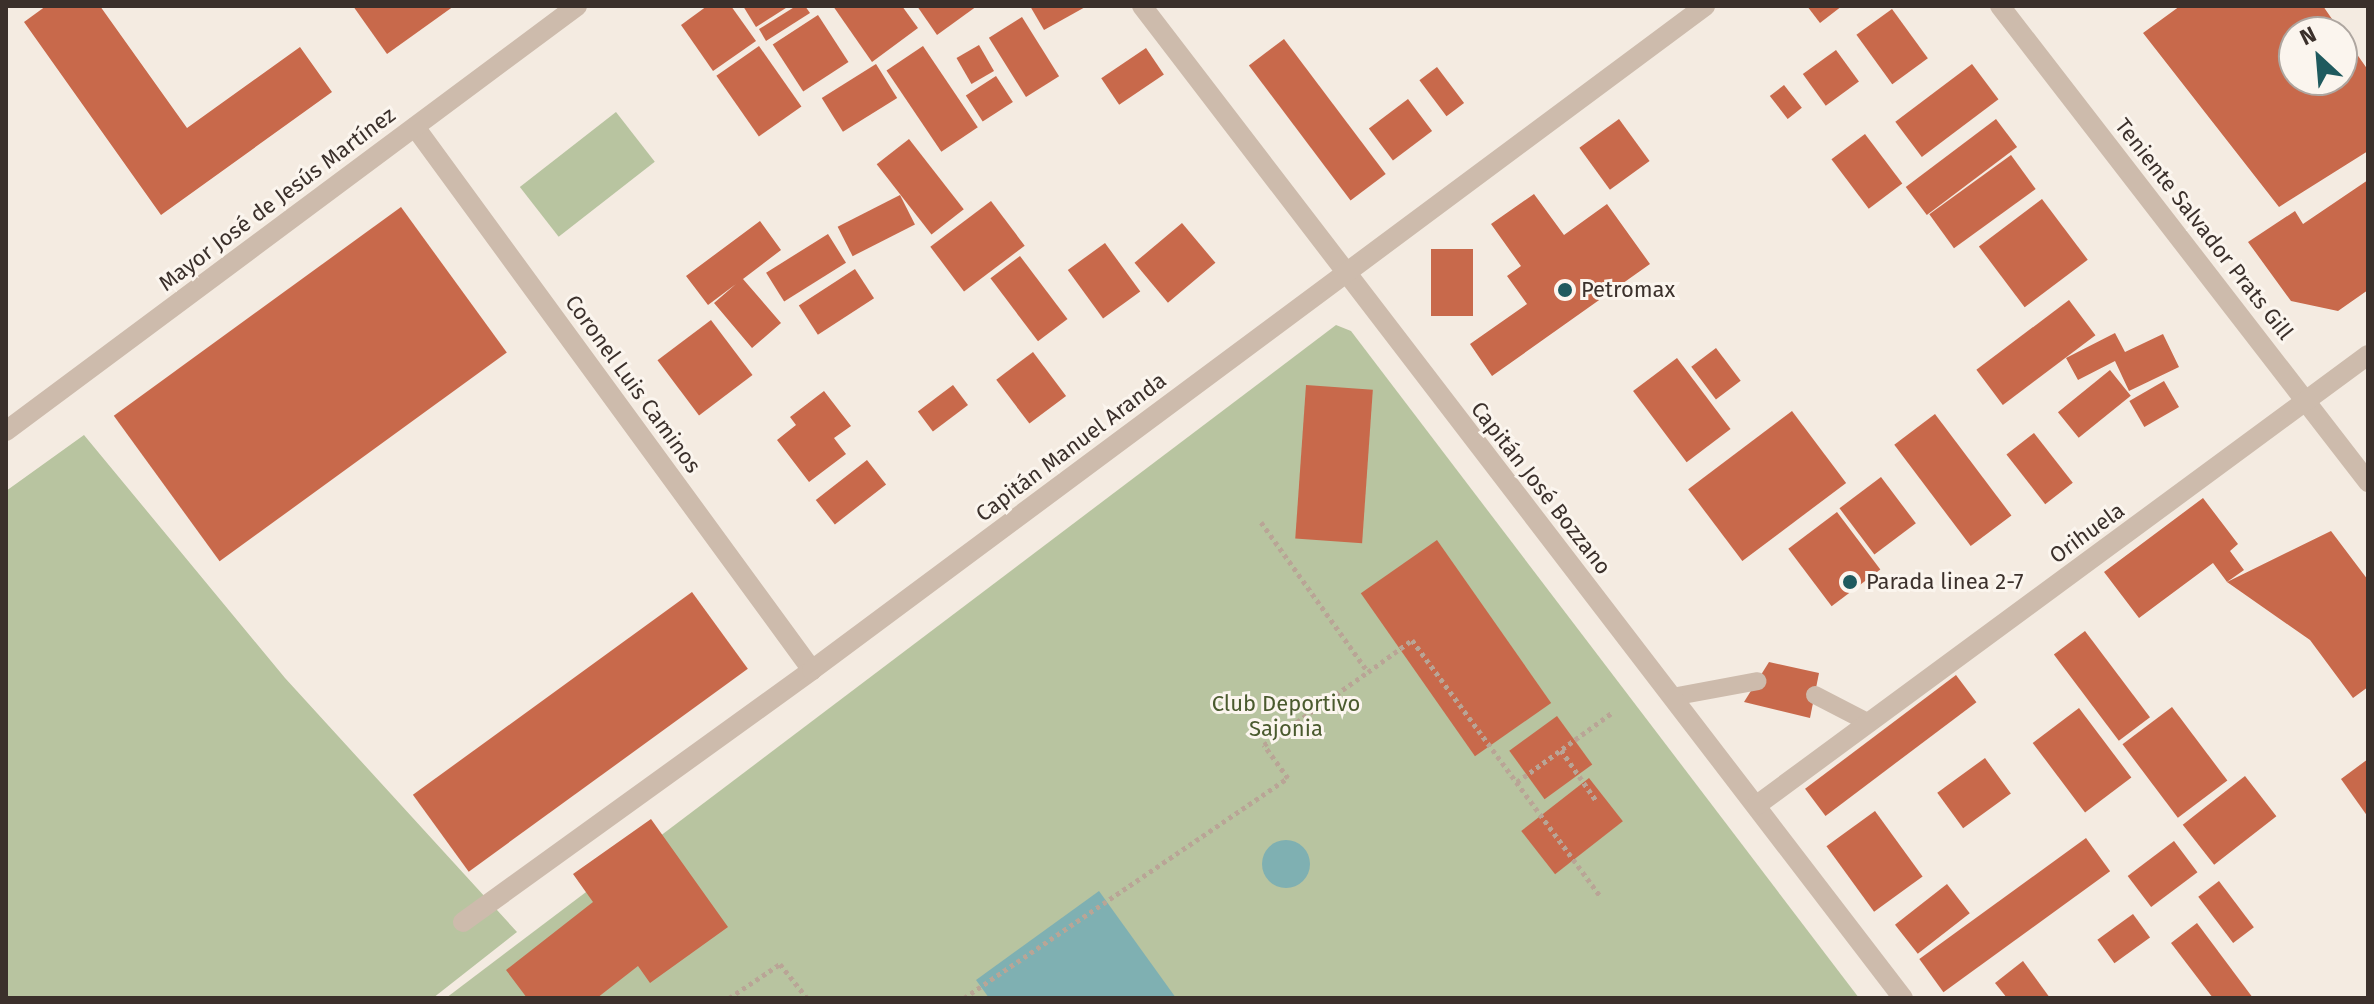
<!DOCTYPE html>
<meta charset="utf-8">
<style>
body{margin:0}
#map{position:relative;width:2374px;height:1004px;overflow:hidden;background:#f4ebe1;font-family:"Fira Sans",sans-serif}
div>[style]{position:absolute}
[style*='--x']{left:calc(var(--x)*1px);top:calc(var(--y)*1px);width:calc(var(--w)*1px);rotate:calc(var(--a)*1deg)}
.green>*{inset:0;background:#b8c4a0;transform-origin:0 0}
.water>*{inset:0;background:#7fb0b2}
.round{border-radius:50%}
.building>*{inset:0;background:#c8694b;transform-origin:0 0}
.path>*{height:5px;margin-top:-2.5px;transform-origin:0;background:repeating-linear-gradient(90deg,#b9a596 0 4px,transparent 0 8px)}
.service>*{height:18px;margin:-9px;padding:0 9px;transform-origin:9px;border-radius:9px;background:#cdbbac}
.minor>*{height:20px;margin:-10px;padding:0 10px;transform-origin:10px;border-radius:10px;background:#cdbbac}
.dots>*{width:22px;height:22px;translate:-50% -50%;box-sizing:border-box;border:4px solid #fbf5ee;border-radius:50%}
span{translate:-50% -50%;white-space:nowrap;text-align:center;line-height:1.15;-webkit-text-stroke:6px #fbf5ee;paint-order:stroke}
.street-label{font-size:22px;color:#3b302b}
.poi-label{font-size:22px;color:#3b302b}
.left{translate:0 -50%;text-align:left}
.park-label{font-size:22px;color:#4a5a2e}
.frame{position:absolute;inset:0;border:8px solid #3b302b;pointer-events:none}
.north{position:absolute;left:2278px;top:16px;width:80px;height:80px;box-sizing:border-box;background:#fbf5ee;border:2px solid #aea6a0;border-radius:50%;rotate:334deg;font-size:22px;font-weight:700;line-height:32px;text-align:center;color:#3b302b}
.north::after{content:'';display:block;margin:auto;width:28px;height:36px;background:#1f5a5e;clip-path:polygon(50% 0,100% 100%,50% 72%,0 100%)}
</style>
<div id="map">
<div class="green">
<div style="left:616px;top:112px;width:63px;height:122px;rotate:52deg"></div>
<div style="clip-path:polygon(1336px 325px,1351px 331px,1859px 998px,446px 998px)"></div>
<div style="clip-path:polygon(84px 435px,285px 678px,517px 932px,433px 998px,6px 998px,6px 491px)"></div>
</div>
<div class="water">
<div class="round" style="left:1262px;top:840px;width:48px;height:48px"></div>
<div style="clip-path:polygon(1099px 891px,1176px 998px,989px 998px,976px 980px)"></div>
</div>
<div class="building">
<div style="clip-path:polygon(46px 6px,100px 6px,187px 128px,300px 47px,332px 92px,161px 215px,24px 22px)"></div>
<div style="clip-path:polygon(353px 6px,454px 6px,387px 54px)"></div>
<div style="clip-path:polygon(707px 6px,731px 6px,756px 41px,713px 71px,681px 25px)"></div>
<div style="clip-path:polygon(743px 6px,789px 6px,756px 27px)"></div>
<div style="clip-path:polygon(796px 6px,805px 6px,810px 13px,766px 41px,759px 29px)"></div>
<div style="clip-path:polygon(833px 6px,902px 6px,918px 28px,872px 62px)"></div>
<div style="clip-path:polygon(917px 6px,977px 6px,937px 35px)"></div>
<div style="clip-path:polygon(1030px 6px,1087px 6px,1044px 30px)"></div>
<div style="clip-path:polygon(1807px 6px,1842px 6px,1820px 23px)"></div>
<div style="clip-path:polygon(2180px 6px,2323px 6px,2341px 32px,2294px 32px,2294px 80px,2342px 80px,2342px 33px,2368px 70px,2368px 151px,2279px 207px,2143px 33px)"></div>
<div style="left:1892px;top:9px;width:61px;height:44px;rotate:54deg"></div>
<div style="left:818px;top:15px;width:56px;height:54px;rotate:57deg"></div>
<div style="left:1022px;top:17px;width:70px;height:39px;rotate:58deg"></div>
<div style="left:1284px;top:39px;width:169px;height:44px;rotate:53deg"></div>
<div style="left:979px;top:45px;width:30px;height:26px;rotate:60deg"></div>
<div style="left:759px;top:46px;width:74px;height:52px;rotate:55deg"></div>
<div style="left:923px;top:46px;width:98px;height:44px;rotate:56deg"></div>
<div style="left:1146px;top:48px;width:32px;height:54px;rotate:56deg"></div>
<div style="left:1836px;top:50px;width:39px;height:41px;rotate:54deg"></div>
<div style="left:876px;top:64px;width:40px;height:64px;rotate:58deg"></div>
<div style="left:1972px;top:64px;width:44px;height:96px;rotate:53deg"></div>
<div style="left:1437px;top:67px;width:45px;height:22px;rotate:53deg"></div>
<div style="left:996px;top:76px;width:31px;height:36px;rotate:57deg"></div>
<div style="left:1784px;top:85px;width:29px;height:18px;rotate:52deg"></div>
<div style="left:1408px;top:99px;width:40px;height:49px;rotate:53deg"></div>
<div style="left:1619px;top:119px;width:52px;height:49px;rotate:54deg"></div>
<div style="left:1996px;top:119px;width:35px;height:113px;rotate:53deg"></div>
<div style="left:1865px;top:134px;width:62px;height:42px;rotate:53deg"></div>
<div style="left:909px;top:139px;width:89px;height:41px;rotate:52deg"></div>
<div style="left:2011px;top:155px;width:42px;height:101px;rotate:54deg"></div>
<div style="clip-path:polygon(2368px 180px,2368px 290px,2338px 311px,2291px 301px,2248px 242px,2295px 211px,2303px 224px)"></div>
<div style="clip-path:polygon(1534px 194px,1564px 235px,1607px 204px,1650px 264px,1492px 376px,1470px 344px,1527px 304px,1507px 276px,1521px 266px,1491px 224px)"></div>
<div style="left:900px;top:195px;width:33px;height:70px;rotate:63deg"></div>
<div style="left:2042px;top:199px;width:76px;height:79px;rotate:53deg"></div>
<div style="left:991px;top:201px;width:56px;height:76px;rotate:53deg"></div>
<div style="left:401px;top:207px;width:180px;height:355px;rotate:54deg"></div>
<div style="clip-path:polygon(760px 221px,781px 250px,743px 279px,781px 323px,752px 348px,714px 303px,736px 284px,708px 305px,686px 276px)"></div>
<div style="left:1182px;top:223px;width:52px;height:62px;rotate:50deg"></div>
<div style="left:828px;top:234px;width:34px;height:73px;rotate:58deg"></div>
<div style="left:1105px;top:243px;width:60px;height:46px;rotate:54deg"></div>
<div style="left:1431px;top:249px;width:42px;height:67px"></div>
<div style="left:1020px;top:256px;width:79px;height:37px;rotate:53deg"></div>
<div style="left:855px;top:269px;width:35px;height:67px;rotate:57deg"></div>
<div style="left:2069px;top:300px;width:44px;height:116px;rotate:53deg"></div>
<div style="left:711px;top:320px;width:69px;height:67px;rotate:53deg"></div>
<div style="clip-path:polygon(2115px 333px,2125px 352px,2163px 334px,2179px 367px,2129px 391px,2115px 361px,2078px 380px,2066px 358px)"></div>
<div style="left:1716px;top:348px;width:41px;height:31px;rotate:53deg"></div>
<div style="left:1033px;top:352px;width:55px;height:46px;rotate:53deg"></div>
<div style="left:1677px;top:358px;width:89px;height:55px;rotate:53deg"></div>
<div style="left:2110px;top:370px;width:33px;height:67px;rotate:51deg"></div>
<div style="left:2164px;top:381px;width:30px;height:40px;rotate:60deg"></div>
<div style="left:953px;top:385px;width:25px;height:44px;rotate:53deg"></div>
<div style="left:1306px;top:385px;width:67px;height:154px;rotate:4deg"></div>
<div style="clip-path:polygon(824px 391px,851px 426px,834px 438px,846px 454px,809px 482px,777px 440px,796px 425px,790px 417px)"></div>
<div style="left:1792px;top:411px;width:90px;height:130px;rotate:53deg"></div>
<div style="left:1935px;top:414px;width:127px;height:51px;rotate:53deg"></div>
<div style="left:2034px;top:433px;width:63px;height:35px;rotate:52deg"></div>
<div style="left:867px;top:460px;width:31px;height:65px;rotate:52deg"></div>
<div style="left:1881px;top:477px;width:58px;height:52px;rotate:53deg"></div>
<div style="clip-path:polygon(2203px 498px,2238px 544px,2230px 551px,2244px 570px,2227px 582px,2213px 563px,2139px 618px,2104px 572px)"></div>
<div style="left:1837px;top:512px;width:72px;height:61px;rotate:53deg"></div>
<div style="clip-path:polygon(2331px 531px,2368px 580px,2368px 687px,2353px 698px,2310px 640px,2227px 582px)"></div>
<div style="left:1437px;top:540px;width:199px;height:93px;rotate:55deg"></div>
<div style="left:692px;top:592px;width:95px;height:345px;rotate:54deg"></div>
<div style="left:2085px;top:631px;width:108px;height:39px;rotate:53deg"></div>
<div style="clip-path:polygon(1769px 662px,1819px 673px,1810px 718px,1744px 702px)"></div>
<div style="left:1956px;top:675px;width:34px;height:189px;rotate:53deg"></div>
<div style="left:2172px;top:707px;width:92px;height:62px;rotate:53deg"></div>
<div style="left:2079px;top:708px;width:87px;height:58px;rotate:53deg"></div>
<div style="left:1557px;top:716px;width:60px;height:59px;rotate:54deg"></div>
<div style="left:1985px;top:758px;width:44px;height:59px;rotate:54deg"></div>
<div style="clip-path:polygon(2368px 759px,2368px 817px,2341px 779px)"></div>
<div style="left:2245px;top:776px;width:51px;height:79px;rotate:52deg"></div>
<div style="left:1589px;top:778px;width:55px;height:86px;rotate:52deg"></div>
<div style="left:1875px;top:811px;width:81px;height:60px;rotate:54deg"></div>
<div style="clip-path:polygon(651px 819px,728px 927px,650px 983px,638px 966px,597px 998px,527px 998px,506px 970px,593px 902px,573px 874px)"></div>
<div style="left:2086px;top:838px;width:41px;height:206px;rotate:54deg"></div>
<div style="left:2174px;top:841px;width:39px;height:58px;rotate:53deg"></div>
<div style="left:2219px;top:881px;width:58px;height:26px;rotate:53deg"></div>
<div style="left:1947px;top:884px;width:37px;height:66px;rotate:52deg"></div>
<div style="left:2133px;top:914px;width:29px;height:44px;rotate:54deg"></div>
<div style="clip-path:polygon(2197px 923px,2253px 998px,2213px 998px,2171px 943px)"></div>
<div style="clip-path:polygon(2023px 961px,2050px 998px,2007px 998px,1995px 983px)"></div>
</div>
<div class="path">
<div style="--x:1261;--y:522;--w:184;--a:54.5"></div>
<div style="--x:1368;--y:672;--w:54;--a:-36"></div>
<div style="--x:1412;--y:640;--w:319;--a:53.7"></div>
<div style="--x:1561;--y:750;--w:63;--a:55.3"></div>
<div style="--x:1517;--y:782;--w:119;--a:-36.1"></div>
<div style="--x:729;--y:998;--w:61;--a:-33.7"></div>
<div style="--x:780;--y:964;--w:43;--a:51.5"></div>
<div style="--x:964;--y:998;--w:392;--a:-34.2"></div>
<div style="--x:1288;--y:778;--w:41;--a:-126"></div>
<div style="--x:1264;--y:745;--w:127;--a:-35.1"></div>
</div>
<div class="service">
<div style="--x:1815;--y:695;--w:61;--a:27.4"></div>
<div style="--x:1672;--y:697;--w:87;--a:-10.5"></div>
</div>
<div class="minor">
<div style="--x:1142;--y:6;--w:1250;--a:52.51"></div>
<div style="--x:2000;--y:6;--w:602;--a:52.29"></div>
<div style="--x:415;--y:127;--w:673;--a:53.83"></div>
<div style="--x:6;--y:431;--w:712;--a:-36.66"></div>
<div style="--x:1757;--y:805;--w:759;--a:-36.37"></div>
<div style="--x:463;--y:922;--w:430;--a:-35.8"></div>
<div style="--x:812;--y:670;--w:1113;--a:-36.63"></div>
</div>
<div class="dots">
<div style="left:1565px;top:290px;background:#1f5a5e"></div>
<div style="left:1850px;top:582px;background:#1f5a5e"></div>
</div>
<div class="street-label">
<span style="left:277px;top:199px;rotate:-37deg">Mayor José de Jesús Martínez</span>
<span style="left:2204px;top:229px;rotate:52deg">Teniente Salvador Prats Gill</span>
<span style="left:633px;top:384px;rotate:54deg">Coronel Luis Caminos</span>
<span style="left:1071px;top:447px;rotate:-37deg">Capitán Manuel Aranda</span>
<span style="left:1541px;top:488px;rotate:52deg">Capitán José Bozzano</span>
<span style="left:2087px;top:533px;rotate:-36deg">Orihuela</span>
</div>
<div class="poi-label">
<span class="left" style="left:1581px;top:290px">Petromax</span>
<span class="left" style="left:1866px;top:582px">Parada linea 2-7</span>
</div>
<div class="park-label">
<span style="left:1286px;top:716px">Club Deportivo<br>Sajonia</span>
</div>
<div class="frame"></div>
<div class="north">N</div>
</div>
